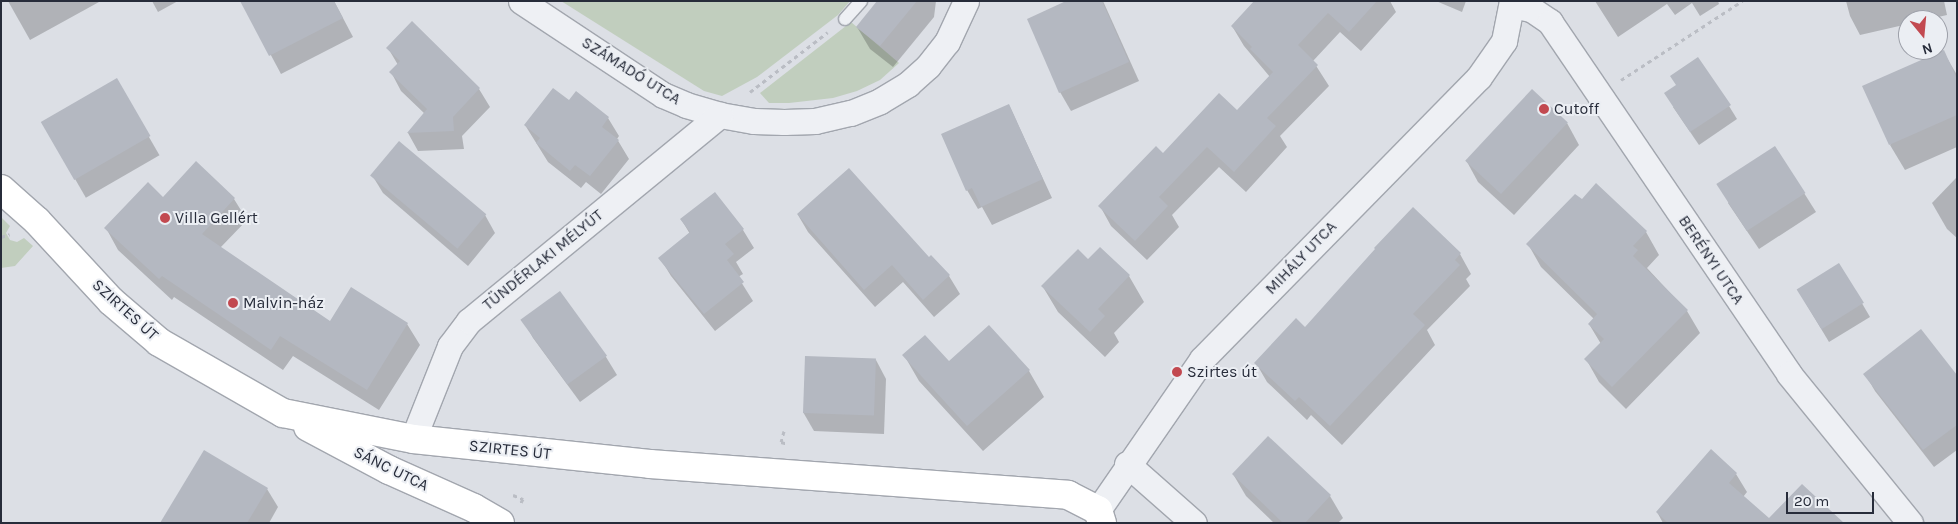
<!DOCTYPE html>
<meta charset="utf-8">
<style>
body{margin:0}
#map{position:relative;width:1958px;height:524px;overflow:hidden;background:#dcdfe5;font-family:Karla,sans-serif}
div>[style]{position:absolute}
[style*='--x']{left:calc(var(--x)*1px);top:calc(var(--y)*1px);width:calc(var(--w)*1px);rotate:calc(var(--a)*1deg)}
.green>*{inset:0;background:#c1cebe}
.shadow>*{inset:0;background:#0003;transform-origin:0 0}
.building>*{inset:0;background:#b4b8c1;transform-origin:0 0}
.path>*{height:3px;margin-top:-1.5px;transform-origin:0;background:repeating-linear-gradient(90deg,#babdc4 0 4px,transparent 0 8px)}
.roads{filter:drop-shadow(1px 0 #a2a6ae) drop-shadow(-1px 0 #a2a6ae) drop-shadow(0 1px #a2a6ae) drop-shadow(0 -1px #a2a6ae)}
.lane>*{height:12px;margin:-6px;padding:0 6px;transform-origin:6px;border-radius:6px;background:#eef0f4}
.street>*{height:25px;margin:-12.5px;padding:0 12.5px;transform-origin:12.5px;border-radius:12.5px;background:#eef0f4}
.secondary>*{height:28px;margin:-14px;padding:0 14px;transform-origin:14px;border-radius:14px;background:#fff}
.dots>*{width:14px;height:14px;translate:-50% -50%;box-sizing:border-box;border:2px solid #ebeef3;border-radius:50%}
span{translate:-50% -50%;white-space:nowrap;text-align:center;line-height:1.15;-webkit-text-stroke:4px #ebeef3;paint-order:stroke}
.street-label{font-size:16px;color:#272c3a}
.poi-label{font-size:16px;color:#272c3a}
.left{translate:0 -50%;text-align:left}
.frame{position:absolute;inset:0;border:2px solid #272c3a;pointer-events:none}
.north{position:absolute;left:1898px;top:10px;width:50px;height:50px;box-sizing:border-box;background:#ebeef3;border:1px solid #9da0a9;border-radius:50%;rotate:163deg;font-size:14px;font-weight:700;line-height:20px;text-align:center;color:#272c3a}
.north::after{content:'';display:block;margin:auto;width:18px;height:22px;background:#c24950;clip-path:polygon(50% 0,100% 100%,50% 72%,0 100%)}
.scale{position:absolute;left:1786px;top:492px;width:88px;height:22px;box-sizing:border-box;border:2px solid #272c3a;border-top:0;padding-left:6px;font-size:15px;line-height:18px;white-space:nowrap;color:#272c3a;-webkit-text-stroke:4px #ebeef3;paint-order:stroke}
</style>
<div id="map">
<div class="green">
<div style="clip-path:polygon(561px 1px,850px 1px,838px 15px,757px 77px,722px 96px,704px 91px)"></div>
<div style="clip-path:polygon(851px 22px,899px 63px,880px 80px,857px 91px,833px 98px,789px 103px,769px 103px,760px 93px)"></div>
<div style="clip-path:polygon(1px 217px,10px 226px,6px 233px,10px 240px,17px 242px,24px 238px,33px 246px,15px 266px,1px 268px)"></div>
</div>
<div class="shadow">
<div style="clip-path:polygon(8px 1px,99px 1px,99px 2px,30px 40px)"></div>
<div style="clip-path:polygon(152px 1px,178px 1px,158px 12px)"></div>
<div style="clip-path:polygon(242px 1px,334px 1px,353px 37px,281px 74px)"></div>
<div style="clip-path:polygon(879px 1px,936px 1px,934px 17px,893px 67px,870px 49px,857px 27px)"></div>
<div style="clip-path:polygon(1070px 1px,1103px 1px,1139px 81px,1071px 111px,1060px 92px)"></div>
<div style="clip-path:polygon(1256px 1px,1390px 1px,1396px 12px,1361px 51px,1340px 32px,1313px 61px,1329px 86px,1280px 136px,1287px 147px,1246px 192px,1219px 167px,1172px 215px,1179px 227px,1147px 260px,1111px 226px,1100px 206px,1163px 155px,1238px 112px,1270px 77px,1244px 46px,1232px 26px)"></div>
<div style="clip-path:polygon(1436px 1px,1466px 1px,1462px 12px)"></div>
<div style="clip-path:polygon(1595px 1px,1718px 1px,1719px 4px,1700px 16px,1692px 3px,1675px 15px,1667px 4px,1618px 37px)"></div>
<div style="clip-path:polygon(1846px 1px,1944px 1px,1947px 15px,1925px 20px,1908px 20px,1908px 24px,1860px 35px,1850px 16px)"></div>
<div style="clip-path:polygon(412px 23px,479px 89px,490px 107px,462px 136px,464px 149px,418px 151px,408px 133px,425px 114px,401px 91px,391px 72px,398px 65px,388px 48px)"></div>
<div style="clip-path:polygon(1943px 51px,1957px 75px,1957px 147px,1905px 170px,1890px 145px)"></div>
<div style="left:116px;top:80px;width:87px;height:85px;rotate:60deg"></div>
<div style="clip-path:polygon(569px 102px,608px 118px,619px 136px,617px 139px,629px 159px,601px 194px,586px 182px,581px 188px,548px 162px,525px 125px)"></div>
<div style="clip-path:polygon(1009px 105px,1052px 198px,992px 225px,982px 207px,978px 209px,967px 190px,943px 135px)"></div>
<div style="clip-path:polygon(1729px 106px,1737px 119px,1699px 145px,1673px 107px)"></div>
<div style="clip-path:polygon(1567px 123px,1579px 145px,1514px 215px,1478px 182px,1466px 160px)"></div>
<div style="clip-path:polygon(1775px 147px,1816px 212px,1759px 249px,1728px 203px)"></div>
<div style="clip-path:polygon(372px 175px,485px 215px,495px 233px,468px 266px,383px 193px)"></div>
<div style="clip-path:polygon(1957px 177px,1957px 238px,1947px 229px,1932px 203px)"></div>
<div style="clip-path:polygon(163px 198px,234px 199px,247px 220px,220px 248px,331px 323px,407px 324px,420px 345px,379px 410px,293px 356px,283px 370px,174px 297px,172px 300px,118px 250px,106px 228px)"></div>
<div style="clip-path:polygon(1582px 201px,1646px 232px,1659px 255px,1647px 268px,1687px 311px,1700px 333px,1626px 409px,1599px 382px,1586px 359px,1601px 344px,1589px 324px,1594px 319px,1541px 267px,1528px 244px)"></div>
<div style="clip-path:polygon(1413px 209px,1460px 254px,1471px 274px,1466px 279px,1470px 286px,1427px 330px,1435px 345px,1342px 445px,1311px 415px,1307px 420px,1267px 382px,1256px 363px,1305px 329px)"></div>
<div style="clip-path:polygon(798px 215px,929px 259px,931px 257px,949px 276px,960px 294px,934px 317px,903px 282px,875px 307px,808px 232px)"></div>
<div style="clip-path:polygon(681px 219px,743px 230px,754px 248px,736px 262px,743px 274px,738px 277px,753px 301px,715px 331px,671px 276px,660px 258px,690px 234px)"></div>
<div style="clip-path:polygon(1088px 261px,1129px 276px,1144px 302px,1114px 333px,1119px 342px,1105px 357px,1058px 312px,1043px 287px)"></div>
<div style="clip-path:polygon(1839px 264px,1870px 317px,1829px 342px,1805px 302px)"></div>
<div style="clip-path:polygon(560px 293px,606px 357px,617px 375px,580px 402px,533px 338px,523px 320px)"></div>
<div style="clip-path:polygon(904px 355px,948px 363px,1029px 371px,1044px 397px,983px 451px,919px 381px)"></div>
<div style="clip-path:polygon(876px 360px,886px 379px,884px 434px,814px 431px,803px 412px)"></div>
<div style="clip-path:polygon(1865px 374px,1957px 377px,1957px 450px,1934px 467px,1875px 391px)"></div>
<div style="clip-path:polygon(1268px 438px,1330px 496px,1343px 518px,1338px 523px,1274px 523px,1246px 496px,1233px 474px)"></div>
<div style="clip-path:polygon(1736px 474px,1747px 492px,1743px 497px,1769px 520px,1842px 523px,1663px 523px,1657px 512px)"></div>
<div style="clip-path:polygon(267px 489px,278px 507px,269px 523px,165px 523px)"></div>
</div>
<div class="building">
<div style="clip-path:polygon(240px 1px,334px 1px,343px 18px,269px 56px)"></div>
<div style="clip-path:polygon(877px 1px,917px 1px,880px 46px,856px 27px)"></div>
<div style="clip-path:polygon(1066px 1px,1102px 1px,1129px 62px,1059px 93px,1027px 19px)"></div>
<div style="clip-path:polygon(1254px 1px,1377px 1px,1349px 32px,1328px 13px,1298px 45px,1318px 65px,1267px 118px,1276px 126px,1234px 172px,1207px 147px,1159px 197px,1168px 206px,1135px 241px,1098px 206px,1156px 146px,1163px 153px,1219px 93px,1237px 110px,1273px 72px,1250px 49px,1252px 47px,1231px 26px)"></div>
<div style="clip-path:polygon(412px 21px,480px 88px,453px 117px,454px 131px,407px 133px,427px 109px,389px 72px,400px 61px,386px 48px)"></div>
<div style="clip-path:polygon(1944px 50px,1957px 79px,1957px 115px,1889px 145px,1862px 86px)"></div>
<div style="clip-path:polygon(1698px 57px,1731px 105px,1690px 132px,1664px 93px,1676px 85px,1670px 76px)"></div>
<div style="left:117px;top:78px;width:67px;height:88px;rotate:60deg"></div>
<div style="clip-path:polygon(553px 88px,569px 100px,576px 91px,609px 117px,602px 127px,619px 140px,590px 176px,575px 165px,570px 171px,536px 143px,540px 138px,524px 125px)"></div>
<div style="left:1532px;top:89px;width:49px;height:98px;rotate:43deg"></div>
<div style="clip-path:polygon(1009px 104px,1043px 179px,981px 207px,972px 188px,966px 191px,941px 134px)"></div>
<div style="left:399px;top:141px;width:114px;height:45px;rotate:40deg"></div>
<div style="left:1775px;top:146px;width:56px;height:70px;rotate:57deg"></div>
<div style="clip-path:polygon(196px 161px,235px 198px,202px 234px,330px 321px,351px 287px,408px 323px,367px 390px,280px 336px,271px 350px,162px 276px,159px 279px,104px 228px,148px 182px,163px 197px)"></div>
<div style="clip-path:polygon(849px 168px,929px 257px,931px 255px,950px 275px,923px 300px,892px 265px,864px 290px,797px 214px)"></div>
<div style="clip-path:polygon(1596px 183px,1647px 231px,1633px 246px,1638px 250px,1633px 256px,1688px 310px,1612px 387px,1584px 359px,1604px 339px,1588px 324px,1597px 314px,1526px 244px,1575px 194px,1582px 199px)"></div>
<div style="clip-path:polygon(715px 192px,744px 229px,725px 244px,734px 254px,727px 260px,744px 282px,704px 314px,658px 258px,690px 232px,680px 219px)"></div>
<div style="clip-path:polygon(1413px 207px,1461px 253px,1455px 260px,1460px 265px,1413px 314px,1425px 325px,1330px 426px,1299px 397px,1295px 401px,1254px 363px,1296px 318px,1305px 327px,1375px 249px,1374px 248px)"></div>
<div style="clip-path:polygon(1100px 247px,1130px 275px,1098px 309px,1105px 316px,1090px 332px,1041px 286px,1078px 249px,1088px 259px)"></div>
<div style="left:1839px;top:263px;width:47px;height:50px;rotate:58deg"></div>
<div style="left:560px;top:291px;width:80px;height:49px;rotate:54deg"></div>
<div style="clip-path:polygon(989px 325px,1030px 370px,967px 426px,902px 355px,925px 335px,949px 361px)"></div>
<div style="clip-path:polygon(1921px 329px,1957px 375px,1957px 425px,1923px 450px,1863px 374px)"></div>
<div style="left:805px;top:356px;width:71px;height:57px;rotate:2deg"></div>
<div style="clip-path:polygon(1268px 436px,1331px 495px,1305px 523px,1283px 523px,1232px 474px)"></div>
<div style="clip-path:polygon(1711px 449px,1737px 473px,1729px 483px,1769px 518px,1802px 484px,1844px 523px,1668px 523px,1656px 512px)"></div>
<div style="clip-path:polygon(204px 450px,268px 488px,247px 523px,160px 523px)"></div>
</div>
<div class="path">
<div style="--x:1621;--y:80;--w:145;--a:-33.1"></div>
<div style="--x:750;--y:92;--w:98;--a:-37.6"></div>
<div style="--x:1;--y:237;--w:9;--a:-18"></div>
<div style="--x:784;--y:431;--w:11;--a:105"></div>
<div style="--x:781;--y:442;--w:7;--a:16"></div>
<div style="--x:513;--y:495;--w:11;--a:22"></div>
<div style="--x:523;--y:499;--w:6;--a:121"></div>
</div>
<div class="roads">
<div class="lane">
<div style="--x:845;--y:19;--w:24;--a:-48"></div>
</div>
<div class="street">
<div style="--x:521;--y:1;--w:170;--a:33.5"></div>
<div style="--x:663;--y:95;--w:25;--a:23"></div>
<div style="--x:686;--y:105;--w:35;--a:16"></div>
<div style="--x:720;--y:115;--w:35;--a:10"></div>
<div style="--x:754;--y:121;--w:30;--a:2"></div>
<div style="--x:784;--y:122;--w:31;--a:-2"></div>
<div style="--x:815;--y:121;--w:37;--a:-13"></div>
<div style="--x:851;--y:113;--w:31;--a:-22"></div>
<div style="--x:880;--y:101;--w:33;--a:-31"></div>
<div style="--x:908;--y:84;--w:27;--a:-42"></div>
<div style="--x:928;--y:66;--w:31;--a:-52"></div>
<div style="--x:947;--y:42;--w:45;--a:-65.1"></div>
<div style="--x:1512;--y:5;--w:19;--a:12"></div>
<div style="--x:1531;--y:9;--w:23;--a:34"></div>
<div style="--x:1550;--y:22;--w:425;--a:55.8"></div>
<div style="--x:1789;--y:374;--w:192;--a:50.9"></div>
<div style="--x:413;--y:439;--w:100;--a:-68.3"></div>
<div style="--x:450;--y:346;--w:31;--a:-53"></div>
<div style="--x:469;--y:321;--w:325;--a:-39.4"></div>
<div style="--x:1127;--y:464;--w:89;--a:41.4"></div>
<div style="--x:1098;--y:510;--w:183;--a:-55.4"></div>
<div style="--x:1202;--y:359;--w:395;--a:-45.5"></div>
<div style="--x:1479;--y:77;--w:44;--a:-55.2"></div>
<div style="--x:1504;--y:41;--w:41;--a:-78.7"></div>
</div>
<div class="secondary">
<div style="--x:1;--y:189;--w:48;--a:41.6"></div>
<div style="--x:37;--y:221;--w:109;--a:47.2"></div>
<div style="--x:111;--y:301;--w:63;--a:40.5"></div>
<div style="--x:159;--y:342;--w:143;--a:29.8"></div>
<div style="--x:283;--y:413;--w:133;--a:11.3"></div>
<div style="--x:413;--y:439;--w:238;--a:6"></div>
<div style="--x:650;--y:464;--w:419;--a:4.2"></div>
<div style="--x:1068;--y:495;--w:34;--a:27"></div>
<div style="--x:1098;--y:510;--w:14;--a:73"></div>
<div style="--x:308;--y:427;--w:92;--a:28"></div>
<div style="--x:389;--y:470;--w:93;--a:24.1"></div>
<div style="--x:474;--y:508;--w:30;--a:30"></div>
</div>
</div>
<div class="dots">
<div style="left:1544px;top:109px;background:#c24950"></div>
<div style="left:165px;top:218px;background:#c24950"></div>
<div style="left:233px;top:303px;background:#c24950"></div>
<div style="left:1177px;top:372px;background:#c24950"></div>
</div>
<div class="street-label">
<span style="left:631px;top:71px;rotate:32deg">SZÁMADÓ UTCA</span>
<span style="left:1301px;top:258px;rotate:-46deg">MIHÁLY UTCA</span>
<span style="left:543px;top:260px;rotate:-39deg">TÜNDÉRLAKI MÉLYÚT</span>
<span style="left:1711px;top:260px;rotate:56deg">BERÉNYI UTCA</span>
<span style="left:125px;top:310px;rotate:42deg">SZIRTES ÚT</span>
<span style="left:510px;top:450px;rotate:6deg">SZIRTES ÚT</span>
<span style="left:391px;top:469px;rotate:26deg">SÁNC UTCA</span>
</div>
<div class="poi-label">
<span class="left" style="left:1554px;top:109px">Cutoff</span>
<span class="left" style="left:175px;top:218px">Villa Gellért</span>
<span class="left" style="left:243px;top:303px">Malvin-ház</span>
<span class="left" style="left:1187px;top:372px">Szirtes út</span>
</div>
<div class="frame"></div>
<div class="north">N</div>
<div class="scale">20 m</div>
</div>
